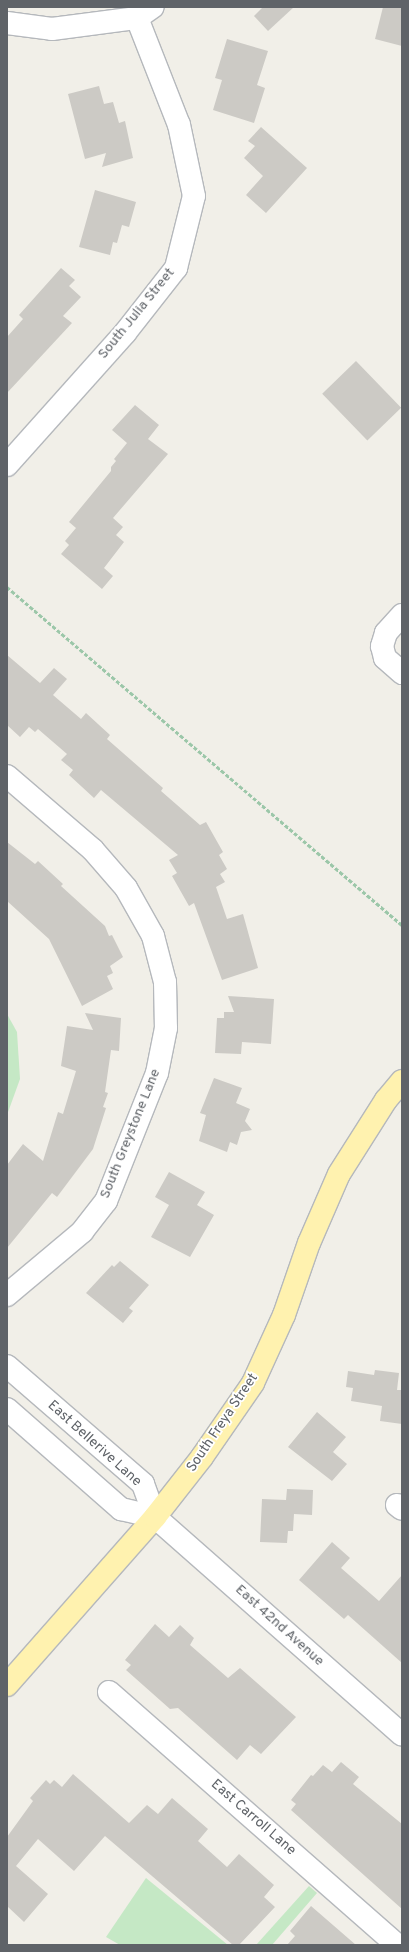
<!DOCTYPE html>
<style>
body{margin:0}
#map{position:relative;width:409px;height:1952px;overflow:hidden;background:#f1efe8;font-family:Overpass,sans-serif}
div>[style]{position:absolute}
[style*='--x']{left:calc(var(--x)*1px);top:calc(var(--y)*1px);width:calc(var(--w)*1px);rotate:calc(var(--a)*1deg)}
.green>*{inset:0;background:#c5e8c5}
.building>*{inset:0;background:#cccac5;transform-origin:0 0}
.path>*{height:2.5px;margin-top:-1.25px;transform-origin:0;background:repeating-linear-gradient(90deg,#9cc7a9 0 4px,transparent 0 6px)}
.roads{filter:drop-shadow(1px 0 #b5b8bc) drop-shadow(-1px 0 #b5b8bc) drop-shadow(0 1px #b5b8bc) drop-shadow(0 -1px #b5b8bc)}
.minor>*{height:22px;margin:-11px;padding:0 11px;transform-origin:11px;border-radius:11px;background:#fff}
.major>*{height:22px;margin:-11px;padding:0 11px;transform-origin:11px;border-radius:11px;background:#fff2af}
span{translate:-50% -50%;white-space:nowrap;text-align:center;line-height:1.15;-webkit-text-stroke:3.5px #fff;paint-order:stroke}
.street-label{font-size:14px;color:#5f6368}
.frame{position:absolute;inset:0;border:8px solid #5f6368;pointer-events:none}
</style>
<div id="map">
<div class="green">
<div style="clip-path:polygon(7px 1014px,17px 1032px,20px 1079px,7px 1115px)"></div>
<div style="clip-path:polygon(146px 1878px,228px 1945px,120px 1945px,106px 1937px)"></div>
<div style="clip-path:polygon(309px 1886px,317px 1893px,272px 1945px,256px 1945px)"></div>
</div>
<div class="building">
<div style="clip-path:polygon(263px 7px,294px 7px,268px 31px,254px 16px)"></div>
<div style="clip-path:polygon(383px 7px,402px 7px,402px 46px,375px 39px)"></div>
<div style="clip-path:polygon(227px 39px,268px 51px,257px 85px,265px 88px,254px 123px,213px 110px,222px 80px,215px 78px)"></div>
<div style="clip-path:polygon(99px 86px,104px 104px,113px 102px,119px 123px,125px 121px,133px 158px,102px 167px,106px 153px,85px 159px,68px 94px)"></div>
<div style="clip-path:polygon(261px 127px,307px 168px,266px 213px,246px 195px,263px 176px,244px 158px,255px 146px,248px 141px)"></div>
<div style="clip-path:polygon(95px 190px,136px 202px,129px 227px,122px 225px,117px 243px,113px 242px,110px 255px,79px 247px)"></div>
<div style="clip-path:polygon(61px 268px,75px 280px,69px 286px,81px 297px,63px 316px,72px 323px,7px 393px,7px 337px,23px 319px,19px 315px)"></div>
<div style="left:356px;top:361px;width:65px;height:47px;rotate:46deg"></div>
<div style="clip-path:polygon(135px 405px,159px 425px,148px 439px,168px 454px,113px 518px,123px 527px,116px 535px,124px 542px,104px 568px,113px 576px,102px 589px,61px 554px,69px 545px,65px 541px,76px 528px,69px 522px,111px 471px,111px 467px,116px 461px,114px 459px,127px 443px,112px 430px)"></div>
<div style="clip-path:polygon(7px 655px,40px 683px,54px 668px,67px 679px,53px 695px,81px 719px,86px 713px,110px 735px,107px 739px,163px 788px,161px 791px,200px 825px,206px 822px,223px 852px,219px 855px,227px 869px,220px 874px,225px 882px,216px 887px,227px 919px,243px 914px,258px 968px,222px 980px,194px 903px,189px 906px,172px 876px,177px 873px,169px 860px,178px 855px,101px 790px,94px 798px,69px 775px,73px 770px,61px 760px,67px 754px,38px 729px,35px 732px,29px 727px,20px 737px,7px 725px)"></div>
<div style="clip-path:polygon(7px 842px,35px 864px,38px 861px,63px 884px,61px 886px,105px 926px,109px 936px,112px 935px,123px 957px,110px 966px,113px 973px,107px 976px,113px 989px,82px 1006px,49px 939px,7px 901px)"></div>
<div style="clip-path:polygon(228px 996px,274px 999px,271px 1044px,242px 1042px,241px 1054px,215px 1053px,217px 1018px,224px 1018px,224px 1012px,234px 1012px)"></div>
<div style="clip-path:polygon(85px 1013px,121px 1018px,119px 1051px,111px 1050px,105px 1092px,108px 1093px,103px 1107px,106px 1108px,93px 1149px,57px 1197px,52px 1193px,7px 1248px,7px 1165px,23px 1144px,43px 1161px,58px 1112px,63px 1114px,76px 1071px,61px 1066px,67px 1026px,93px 1030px)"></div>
<div style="clip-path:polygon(214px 1078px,242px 1088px,236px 1103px,250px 1109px,245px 1121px,252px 1130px,241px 1132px,237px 1145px,230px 1142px,227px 1152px,199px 1141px,206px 1115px,200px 1113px)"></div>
<div style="clip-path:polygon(169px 1172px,205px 1192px,197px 1205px,214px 1215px,190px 1257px,151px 1237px,169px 1205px,155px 1197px)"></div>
<div style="clip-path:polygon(120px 1261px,149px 1285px,129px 1308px,133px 1311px,123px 1323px,86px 1293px,112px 1265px,114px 1267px)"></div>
<div style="clip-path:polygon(375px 1370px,399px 1373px,397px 1390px,402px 1390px,402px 1424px,380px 1421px,382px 1406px,351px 1401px,353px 1388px,346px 1387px,348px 1371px,374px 1375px)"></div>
<div style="clip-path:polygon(317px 1412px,346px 1437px,333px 1452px,347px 1464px,332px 1481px,288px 1447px)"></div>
<div style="clip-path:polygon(287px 1489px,313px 1490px,312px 1515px,294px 1514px,293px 1531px,288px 1531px,287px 1543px,260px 1542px,262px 1499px,286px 1500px)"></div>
<div style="clip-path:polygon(332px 1542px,350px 1558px,341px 1568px,379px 1601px,402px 1575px,402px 1663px,348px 1615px,344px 1619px,299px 1580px)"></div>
<div style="clip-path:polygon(155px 1624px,169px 1637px,180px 1625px,194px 1638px,190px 1645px,228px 1678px,240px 1668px,296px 1717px,261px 1754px,250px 1745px,237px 1760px,178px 1708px,170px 1709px,126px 1670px,131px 1665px,125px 1660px)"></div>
<div style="clip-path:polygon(341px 1762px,359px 1777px,353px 1784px,402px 1824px,402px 1909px,291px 1810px,296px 1804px,291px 1800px,311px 1775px,313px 1776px,323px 1765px,332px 1772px)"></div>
<div style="clip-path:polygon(73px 1774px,129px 1823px,147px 1805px,158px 1814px,172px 1798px,208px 1829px,198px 1841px,227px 1867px,239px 1854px,274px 1885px,264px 1897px,275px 1907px,239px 1945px,233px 1945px,105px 1836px,74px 1871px,38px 1839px,16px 1866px,48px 1894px,24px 1922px,7px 1906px,7px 1837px,33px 1801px,30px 1798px,46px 1780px,50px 1784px,54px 1780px,62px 1787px)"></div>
<div style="clip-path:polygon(311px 1906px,356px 1945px,287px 1945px,295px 1936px,290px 1931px)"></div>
</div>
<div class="path">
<div style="--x:7;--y:587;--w:520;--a:40.55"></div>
</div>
<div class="roads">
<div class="minor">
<div style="--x:7;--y:23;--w:45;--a:7.6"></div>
<div style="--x:52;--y:29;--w:86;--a:-7.4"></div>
<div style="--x:137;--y:18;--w:19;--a:-35"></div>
<div style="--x:7;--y:465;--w:177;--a:-48.2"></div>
<div style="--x:125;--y:333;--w:83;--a:-51.9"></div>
<div style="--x:176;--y:268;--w:74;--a:-76"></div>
<div style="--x:194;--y:196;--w:73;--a:-101.9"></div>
<div style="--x:179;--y:125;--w:115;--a:-111.4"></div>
<div style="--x:402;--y:615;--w:24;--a:132"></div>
<div style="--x:386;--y:633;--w:14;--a:107"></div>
<div style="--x:382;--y:646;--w:12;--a:76"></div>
<div style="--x:385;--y:658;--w:23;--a:41"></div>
<div style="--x:7;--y:776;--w:113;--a:40.7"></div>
<div style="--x:93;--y:850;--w:50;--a:49"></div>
<div style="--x:126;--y:888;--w:55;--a:60.6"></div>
<div style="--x:153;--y:936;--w:48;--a:75.4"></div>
<div style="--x:165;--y:982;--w:46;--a:88.8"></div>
<div style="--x:166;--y:1028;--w:46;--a:101.3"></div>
<div style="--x:157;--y:1073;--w:138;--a:111.7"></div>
<div style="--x:106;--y:1201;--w:39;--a:128"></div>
<div style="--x:82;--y:1232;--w:98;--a:140"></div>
<div style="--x:7;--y:1366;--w:180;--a:40.9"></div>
<div style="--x:143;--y:1484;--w:35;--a:70"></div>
<div style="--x:155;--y:1517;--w:329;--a:41.4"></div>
<div style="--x:7;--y:1409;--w:152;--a:41.3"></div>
<div style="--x:121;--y:1509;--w:35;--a:13"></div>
<div style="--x:397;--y:1505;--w:6;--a:39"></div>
<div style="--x:109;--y:1692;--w:383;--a:41.3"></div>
</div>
<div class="major">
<div style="--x:7;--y:1685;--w:224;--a:-48.6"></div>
<div style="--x:155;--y:1517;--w:76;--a:-51.9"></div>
<div style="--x:202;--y:1457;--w:90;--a:-55.4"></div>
<div style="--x:253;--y:1383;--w:75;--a:-65.5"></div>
<div style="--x:284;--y:1315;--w:76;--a:-70.9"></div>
<div style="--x:309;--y:1243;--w:75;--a:-66.5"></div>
<div style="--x:339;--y:1174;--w:88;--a:-57.6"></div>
<div style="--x:386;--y:1100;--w:25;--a:-50"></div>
</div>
</div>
<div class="street-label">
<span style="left:137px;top:314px;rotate:-51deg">South Julia Street</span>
<span style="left:131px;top:1134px;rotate:-68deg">South Greystone Lane</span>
<span style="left:223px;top:1423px;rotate:-56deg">South Freya Street</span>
<span style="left:94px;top:1444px;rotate:42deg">East Bellerive Lane</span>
<span style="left:279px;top:1626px;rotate:42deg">East 42nd Avenue</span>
<span style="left:253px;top:1818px;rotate:41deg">East Carroll Lane</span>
</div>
<div class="frame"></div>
</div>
